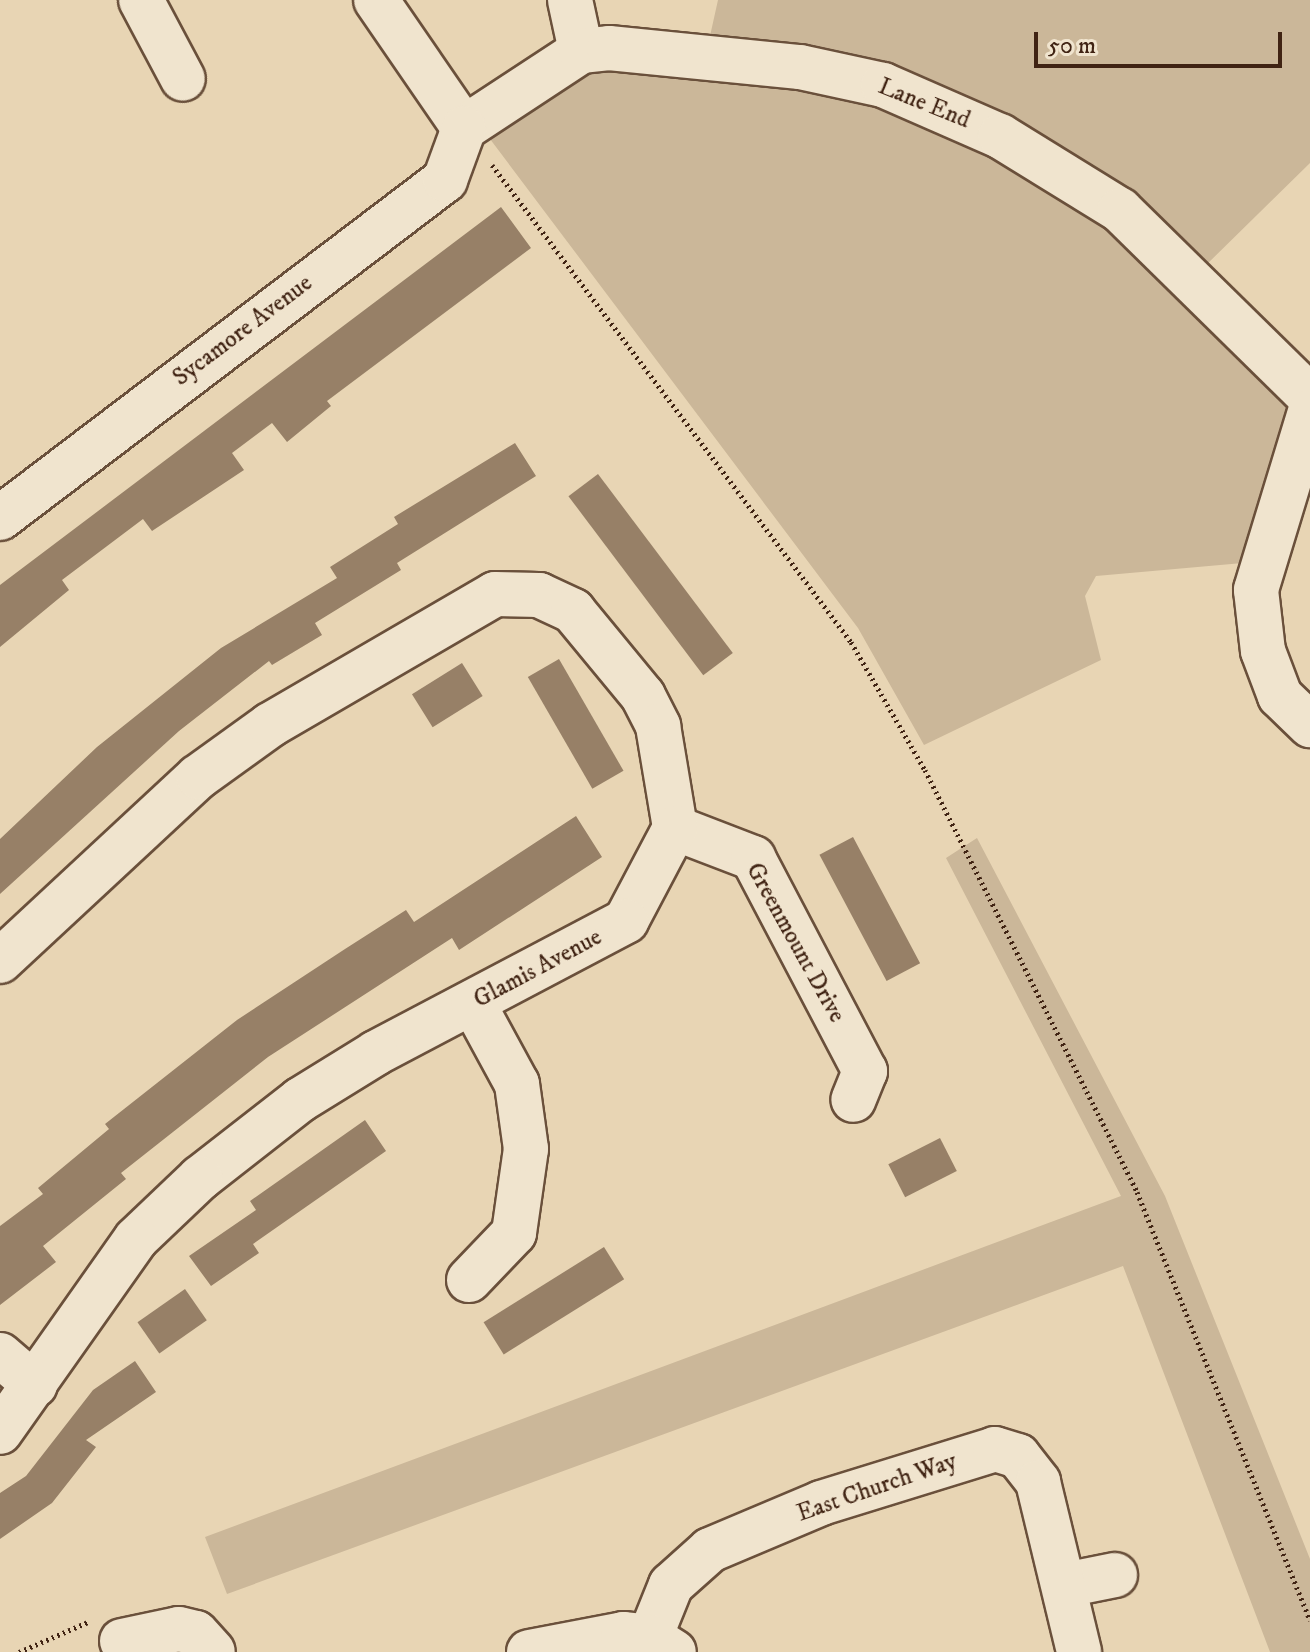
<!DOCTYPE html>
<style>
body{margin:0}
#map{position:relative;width:1310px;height:1652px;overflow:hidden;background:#e8d5b4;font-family:"IM FELL DW Pica",serif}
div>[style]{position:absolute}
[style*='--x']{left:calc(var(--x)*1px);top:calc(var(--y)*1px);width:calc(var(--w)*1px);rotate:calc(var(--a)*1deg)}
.green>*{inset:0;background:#cbb799}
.building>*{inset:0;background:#978067;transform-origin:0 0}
.path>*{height:5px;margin-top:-2.5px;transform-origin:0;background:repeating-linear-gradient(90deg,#402313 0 2px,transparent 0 6px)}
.roads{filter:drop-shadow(2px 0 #6a503b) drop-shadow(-2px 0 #6a503b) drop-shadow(0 2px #6a503b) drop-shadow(0 -2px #6a503b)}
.minor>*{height:44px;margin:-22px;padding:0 22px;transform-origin:22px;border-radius:22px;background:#f0e4ce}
span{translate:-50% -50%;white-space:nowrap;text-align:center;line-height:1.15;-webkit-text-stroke:6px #f0e4ce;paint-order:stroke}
.street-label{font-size:24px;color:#402313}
.scale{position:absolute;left:1034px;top:32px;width:248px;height:36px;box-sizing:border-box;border:4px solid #402313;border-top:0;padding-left:10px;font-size:24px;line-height:28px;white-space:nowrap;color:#402313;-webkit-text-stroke:6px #f0e4ce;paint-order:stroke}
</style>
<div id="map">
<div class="green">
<div style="clip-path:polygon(718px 0,1310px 0,1310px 163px,1202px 269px,865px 59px,710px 36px)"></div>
<div style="clip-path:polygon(621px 61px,901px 101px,1107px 211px,1290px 405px,1254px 562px,1096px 576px,1085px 596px,1101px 660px,924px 745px,858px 628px,490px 139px,589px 69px)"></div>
<div style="clip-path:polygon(977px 838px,1165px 1196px,1310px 1559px,1310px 1652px,1270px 1652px,1123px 1266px,227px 1594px,205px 1537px,1121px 1196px,946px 858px)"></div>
</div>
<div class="building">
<div style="clip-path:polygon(501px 207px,531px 248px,327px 401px,331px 406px,287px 442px,272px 423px,232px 453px,244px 470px,152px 531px,143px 519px,62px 580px,69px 590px,0 647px,0 585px)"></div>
<div style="clip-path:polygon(515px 443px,536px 476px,397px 563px,401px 570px,315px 623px,322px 635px,272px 665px,269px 661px,179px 731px,0 894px,0 839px,97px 747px,221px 648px,337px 578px,330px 567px,398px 524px,394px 517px)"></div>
<div style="left:598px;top:474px;width:224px;height:37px;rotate:53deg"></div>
<div style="left:559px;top:659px;width:129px;height:36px;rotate:60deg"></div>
<div style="left:462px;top:663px;width:39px;height:59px;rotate:58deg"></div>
<div style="clip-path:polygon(576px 816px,602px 857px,459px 950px,452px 938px,268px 1057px,121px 1173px,126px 1179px,43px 1246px,56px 1262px,0 1305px,0 1226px,43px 1194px,38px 1188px,109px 1129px,105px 1124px,237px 1020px,345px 949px,406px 910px,414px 922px)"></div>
<div style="left:853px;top:837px;width:143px;height:38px;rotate:62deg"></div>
<div style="clip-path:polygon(365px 1120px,386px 1151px,253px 1244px,259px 1253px,211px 1286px,189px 1256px,256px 1210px,250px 1201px)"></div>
<div style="left:940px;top:1138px;width:37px;height:58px;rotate:63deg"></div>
<div style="left:604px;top:1247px;width:38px;height:142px;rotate:58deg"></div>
<div style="left:185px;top:1289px;width:38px;height:58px;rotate:55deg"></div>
<div style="clip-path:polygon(135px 1361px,156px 1392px,86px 1440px,96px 1447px,52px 1503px,0 1539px,0 1493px,26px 1476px,93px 1390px)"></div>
</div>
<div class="path">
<div style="--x:492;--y:165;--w:597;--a:53.03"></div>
<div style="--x:851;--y:642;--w:148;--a:60"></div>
<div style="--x:925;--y:770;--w:472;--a:63.3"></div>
<div style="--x:1137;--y:1192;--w:462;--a:68"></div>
<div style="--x:19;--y:1652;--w:75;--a:-23.5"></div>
</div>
<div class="roads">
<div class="minor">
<div style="--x:141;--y:0;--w:89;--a:62"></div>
<div style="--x:376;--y:0;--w:155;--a:55.5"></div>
<div style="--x:570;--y:0;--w:52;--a:77.8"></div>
<div style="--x:464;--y:128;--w:140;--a:-33.3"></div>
<div style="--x:581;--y:51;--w:28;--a:-6"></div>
<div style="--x:609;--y:48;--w:192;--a:5.7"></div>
<div style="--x:800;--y:67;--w:85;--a:12.2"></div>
<div style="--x:883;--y:85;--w:128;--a:23.6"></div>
<div style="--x:1000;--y:136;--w:141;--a:31.7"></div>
<div style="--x:1120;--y:210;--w:267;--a:44.5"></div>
<div style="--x:1310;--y:412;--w:186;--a:106.9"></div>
<div style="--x:1256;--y:590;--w:61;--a:83.5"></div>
<div style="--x:1263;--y:651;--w:48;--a:69.3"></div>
<div style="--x:1280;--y:696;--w:42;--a:44"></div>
<div style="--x:0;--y:518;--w:559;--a:-37.22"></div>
<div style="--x:445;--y:180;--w:55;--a:-69.9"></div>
<div style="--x:675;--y:828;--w:84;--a:21"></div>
<div style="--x:753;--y:858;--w:241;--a:62.3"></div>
<div style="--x:865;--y:1071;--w:31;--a:112"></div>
<div style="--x:0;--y:961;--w:270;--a:-42.9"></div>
<div style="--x:198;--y:777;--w:89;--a:-35.8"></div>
<div style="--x:270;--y:725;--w:260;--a:-30.2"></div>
<div style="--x:495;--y:594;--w:44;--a:1.3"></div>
<div style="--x:539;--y:595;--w:38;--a:25"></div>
<div style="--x:573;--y:611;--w:110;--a:50.5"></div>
<div style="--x:643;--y:696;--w:34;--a:63"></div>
<div style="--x:658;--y:726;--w:103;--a:80.5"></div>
<div style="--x:675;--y:828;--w:105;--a:117.8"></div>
<div style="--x:626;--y:921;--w:283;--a:152.2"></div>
<div style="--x:376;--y:1053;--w:89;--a:148.3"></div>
<div style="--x:300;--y:1100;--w:127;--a:142"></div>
<div style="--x:200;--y:1178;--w:88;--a:136.4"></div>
<div style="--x:136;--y:1239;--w:236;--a:125.2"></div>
<div style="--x:469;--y:1280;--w:65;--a:-46.2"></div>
<div style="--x:514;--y:1233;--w:85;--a:-81.9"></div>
<div style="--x:526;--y:1149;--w:66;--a:-97.9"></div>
<div style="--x:517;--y:1084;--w:92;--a:-118.5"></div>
<div style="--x:0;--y:1355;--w:46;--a:40.6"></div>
<div style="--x:1065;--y:1585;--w:51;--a:-11.3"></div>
<div style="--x:650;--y:1637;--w:56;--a:-68"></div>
<div style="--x:671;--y:1585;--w:52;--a:-41.9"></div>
<div style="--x:710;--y:1550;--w:121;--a:-22.9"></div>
<div style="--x:821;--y:1503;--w:182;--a:-17.2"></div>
<div style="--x:995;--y:1449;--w:24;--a:17"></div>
<div style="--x:1018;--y:1456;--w:33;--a:52"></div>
<div style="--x:1038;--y:1482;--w:175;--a:76.4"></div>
<div style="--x:122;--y:1641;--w:58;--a:-11.9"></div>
<div style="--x:179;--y:1629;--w:17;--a:13"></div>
<div style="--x:196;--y:1633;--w:25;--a:48"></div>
<div style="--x:529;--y:1652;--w:96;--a:-10.8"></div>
<div style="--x:623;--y:1634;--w:27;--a:6"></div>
<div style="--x:650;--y:1637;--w:28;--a:32"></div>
</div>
</div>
<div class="street-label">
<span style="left:924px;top:104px;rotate:22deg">Lane End</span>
<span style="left:243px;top:331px;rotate:-37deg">Sycamore Avenue</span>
<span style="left:795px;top:943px;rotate:61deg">Greenmount Drive</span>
<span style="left:538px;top:969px;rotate:-28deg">Glamis Avenue</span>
<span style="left:877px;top:1488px;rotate:-19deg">East Church Way</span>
</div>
<div class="scale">50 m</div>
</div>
